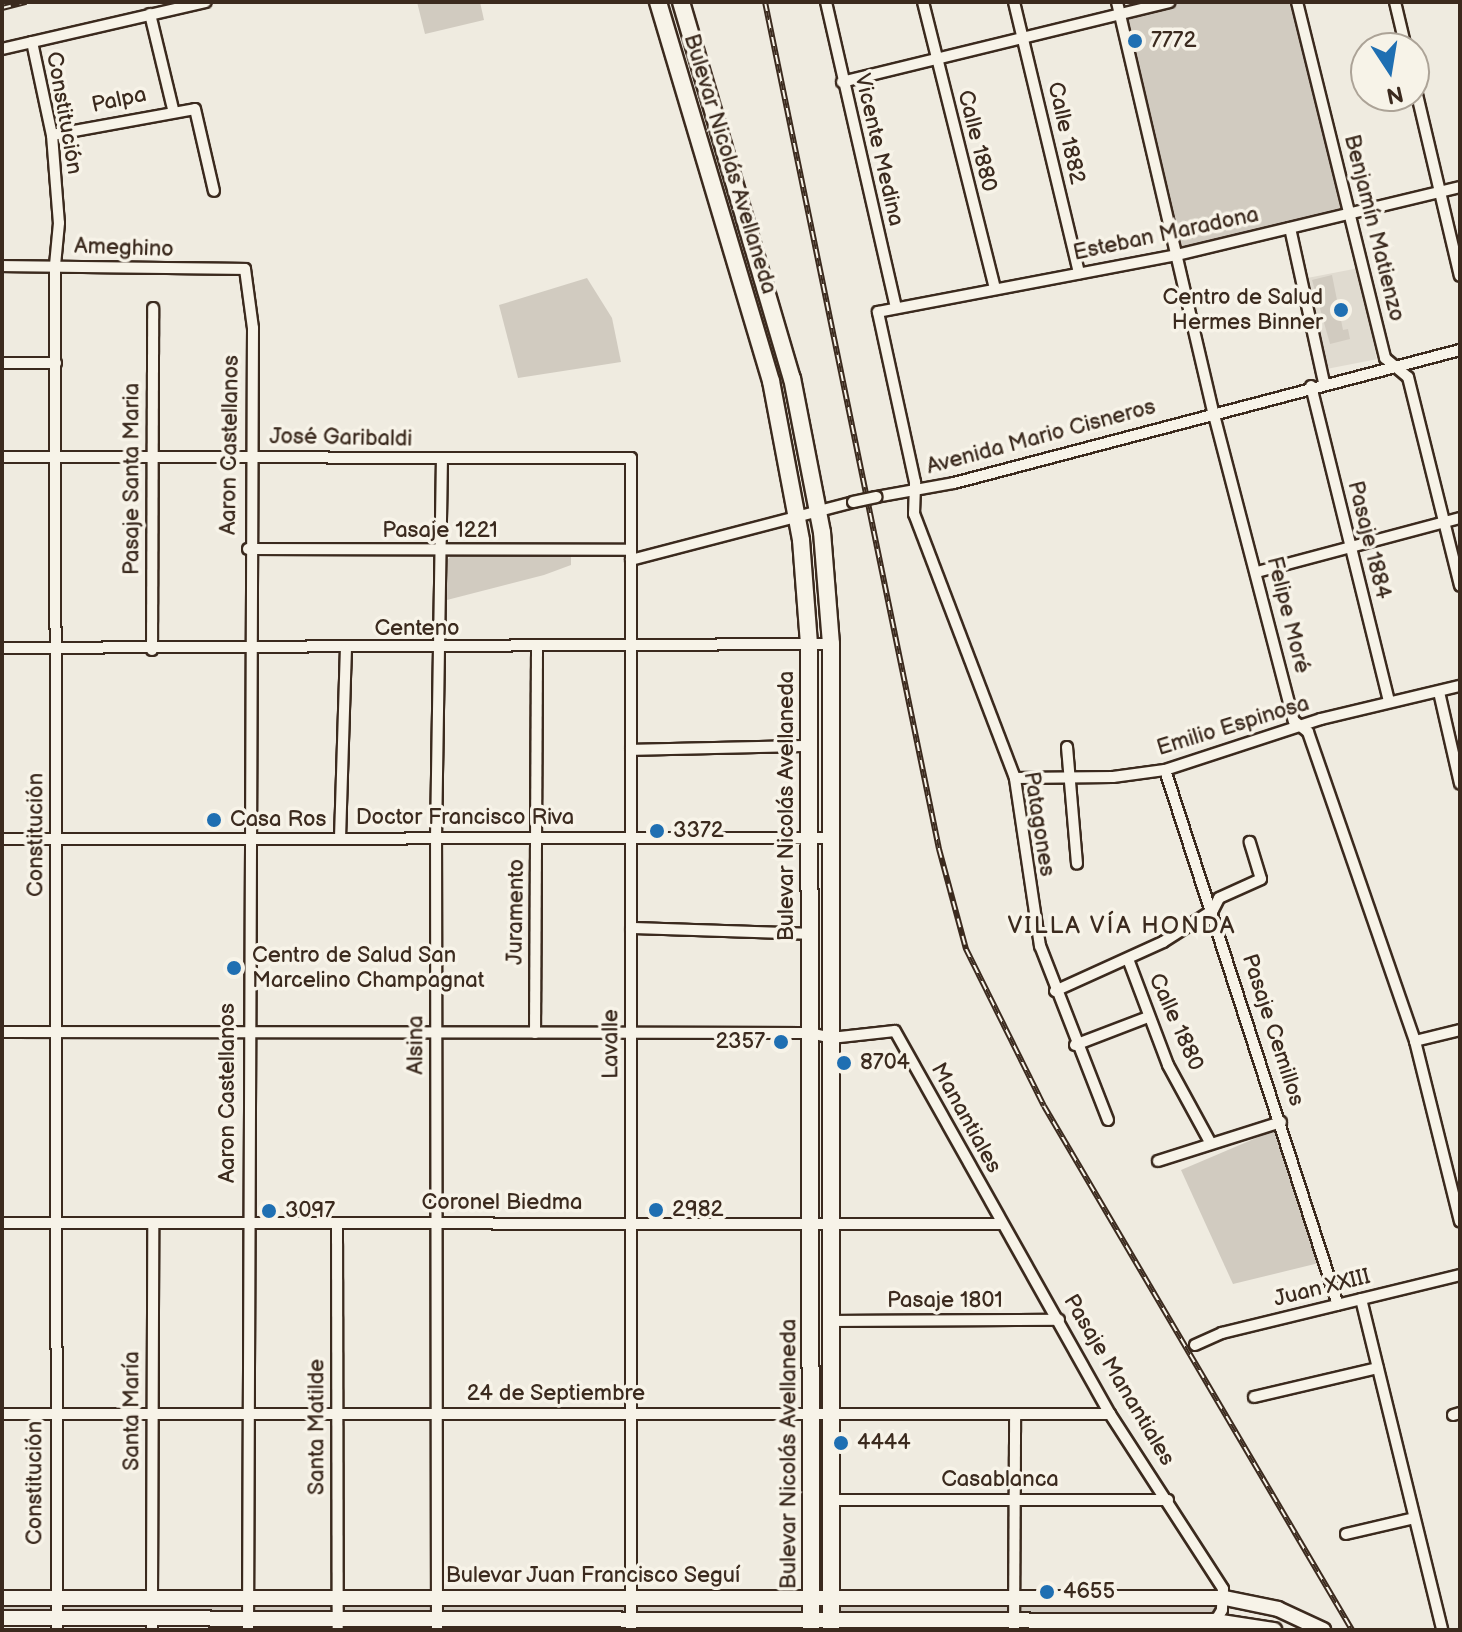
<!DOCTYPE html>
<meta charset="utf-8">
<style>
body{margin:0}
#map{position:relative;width:1462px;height:1632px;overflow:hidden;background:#efebe0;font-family:"Balsamiq Sans",sans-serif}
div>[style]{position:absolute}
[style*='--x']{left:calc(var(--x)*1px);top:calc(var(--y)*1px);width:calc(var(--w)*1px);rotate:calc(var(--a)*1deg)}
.built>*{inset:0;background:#e0dbd0;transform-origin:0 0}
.green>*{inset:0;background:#d1cbc0;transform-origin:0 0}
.roads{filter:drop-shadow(2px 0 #3b2a1e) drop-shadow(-2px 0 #3b2a1e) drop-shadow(0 2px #3b2a1e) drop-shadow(0 -2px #3b2a1e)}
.street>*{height:10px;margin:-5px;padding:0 5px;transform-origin:5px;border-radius:5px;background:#f7f3e8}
.secondary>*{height:14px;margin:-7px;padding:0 7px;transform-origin:7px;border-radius:7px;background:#f7f3e8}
.primary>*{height:16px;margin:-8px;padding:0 8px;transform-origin:8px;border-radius:8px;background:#f7f3e8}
.rail>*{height:6px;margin-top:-3px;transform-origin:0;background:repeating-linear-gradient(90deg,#f7f3e8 0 9px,#3b2a1e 0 18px);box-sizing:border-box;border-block:2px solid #3b2a1e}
.bridges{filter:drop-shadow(2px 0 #3b2a1e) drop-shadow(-2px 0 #3b2a1e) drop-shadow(0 2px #3b2a1e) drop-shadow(0 -2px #3b2a1e)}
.street-bridge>*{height:10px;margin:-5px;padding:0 5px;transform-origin:5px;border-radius:5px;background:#f7f3e8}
.dots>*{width:22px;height:22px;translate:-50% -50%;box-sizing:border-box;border:4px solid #f7f3e8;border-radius:50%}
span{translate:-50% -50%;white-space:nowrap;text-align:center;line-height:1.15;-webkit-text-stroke:7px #f7f3e8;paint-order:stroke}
.poi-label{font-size:22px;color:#3b2a1e}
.left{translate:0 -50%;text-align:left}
.right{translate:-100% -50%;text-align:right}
.street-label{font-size:22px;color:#3b2a1e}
.neighbourhood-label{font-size:24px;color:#3b2a1e;letter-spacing:2px}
.frame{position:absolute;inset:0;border:4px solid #3b2a1e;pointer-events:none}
.north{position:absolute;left:1350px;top:32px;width:80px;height:80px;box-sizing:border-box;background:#f7f3e8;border:2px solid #aca397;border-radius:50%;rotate:168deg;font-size:22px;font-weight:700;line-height:32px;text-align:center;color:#3b2a1e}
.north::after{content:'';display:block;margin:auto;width:28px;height:36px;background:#1f6fb2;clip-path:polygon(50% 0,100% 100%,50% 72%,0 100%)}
</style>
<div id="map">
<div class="built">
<div style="left:1359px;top:268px;width:93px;height:54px;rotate:79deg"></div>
</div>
<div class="green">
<div style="clip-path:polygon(417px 2px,480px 2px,484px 20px,425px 34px)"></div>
<div style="clip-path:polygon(1169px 2px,1297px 2px,1349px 214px,1177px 255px,1120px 14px)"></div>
<div style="clip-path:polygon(1332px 275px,1343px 330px,1348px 329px,1350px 339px,1330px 344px,1312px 280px)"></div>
<div style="clip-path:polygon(587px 278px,612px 318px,621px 362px,518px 378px,499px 305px)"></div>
<div style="clip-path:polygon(571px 556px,571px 565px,544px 575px,443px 601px,443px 565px,450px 557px)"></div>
<div style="clip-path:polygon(1275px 1130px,1319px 1263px,1233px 1284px,1181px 1170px)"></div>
<div style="left:2px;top:1598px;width:1223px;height:20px"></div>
</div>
<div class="roads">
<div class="street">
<div style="--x:826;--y:2;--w:313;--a:77.1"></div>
<div style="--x:923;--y:2;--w:296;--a:75.9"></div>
<div style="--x:1014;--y:2;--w:279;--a:76.5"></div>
<div style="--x:1117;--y:2;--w:420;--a:76.8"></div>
<div style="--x:1213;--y:411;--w:320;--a:75.4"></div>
<div style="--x:1294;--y:721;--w:18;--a:38"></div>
<div style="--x:1308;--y:732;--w:327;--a:70.9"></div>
<div style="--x:1415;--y:1041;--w:186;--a:76"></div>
<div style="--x:1297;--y:2;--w:367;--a:76.1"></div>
<div style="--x:1385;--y:358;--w:30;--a:40"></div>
<div style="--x:1408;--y:377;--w:215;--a:76"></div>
<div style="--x:1395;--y:2;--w:47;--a:76.6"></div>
<div style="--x:150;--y:14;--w:98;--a:76.4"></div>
<div style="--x:32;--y:42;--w:95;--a:77.9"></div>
<div style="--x:52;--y:135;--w:88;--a:85.5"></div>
<div style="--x:59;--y:223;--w:42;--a:95.4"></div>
<div style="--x:55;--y:265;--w:1365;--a:89.92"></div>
<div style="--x:2;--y:49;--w:209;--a:-13"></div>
<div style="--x:842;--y:82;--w:337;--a:-13.7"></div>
<div style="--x:1414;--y:82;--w:199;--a:76.7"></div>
<div style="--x:52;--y:135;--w:145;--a:-10.3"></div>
<div style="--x:195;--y:109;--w:84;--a:77"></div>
<div style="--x:1290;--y:228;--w:159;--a:77.6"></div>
<div style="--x:2;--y:266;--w:243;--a:0.7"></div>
<div style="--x:245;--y:269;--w:60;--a:82.3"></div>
<div style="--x:253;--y:328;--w:1302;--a:90.22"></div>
<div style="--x:2;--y:363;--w:54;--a:0"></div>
<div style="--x:1311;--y:386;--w:325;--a:76.1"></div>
<div style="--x:2;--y:457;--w:629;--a:0.09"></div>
<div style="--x:631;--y:458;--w:1172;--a:90"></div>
<div style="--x:876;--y:497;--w:79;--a:-10.2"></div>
<div style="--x:954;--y:483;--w:523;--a:-14.73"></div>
<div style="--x:248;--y:549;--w:383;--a:0.1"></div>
<div style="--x:631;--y:560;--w:229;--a:-14.6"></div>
<div style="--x:1257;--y:572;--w:210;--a:-14.9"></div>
<div style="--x:2;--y:648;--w:829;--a:-0.28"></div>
<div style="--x:152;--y:650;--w:342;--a:-89.8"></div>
<div style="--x:1439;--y:692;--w:94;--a:77.1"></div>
<div style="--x:1067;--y:747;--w:117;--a:85.1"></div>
<div style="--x:631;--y:750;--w:178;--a:-1.3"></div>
<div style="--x:1165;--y:770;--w:562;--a:72.08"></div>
<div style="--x:1015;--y:778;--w:98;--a:-0.6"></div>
<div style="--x:1113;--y:777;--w:52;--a:-7.7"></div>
<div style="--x:1165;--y:770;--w:164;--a:-18.1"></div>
<div style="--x:1321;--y:719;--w:143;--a:-13.4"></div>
<div style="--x:340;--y:838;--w:189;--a:-88.2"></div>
<div style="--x:2;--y:839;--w:829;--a:-0.07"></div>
<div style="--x:631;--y:928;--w:179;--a:1.9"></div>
<div style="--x:1128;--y:959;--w:113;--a:69.3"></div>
<div style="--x:1168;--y:1065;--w:88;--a:61.4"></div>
<div style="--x:1055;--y:991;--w:119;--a:-24.4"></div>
<div style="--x:1163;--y:942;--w:59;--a:-32.6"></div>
<div style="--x:1213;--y:910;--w:13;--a:-63"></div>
<div style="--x:1219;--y:898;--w:46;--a:-24.3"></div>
<div style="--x:1261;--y:879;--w:39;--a:-107"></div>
<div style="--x:2;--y:1032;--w:808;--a:0.07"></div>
<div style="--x:810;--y:1033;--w:22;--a:13"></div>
<div style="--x:831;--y:1038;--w:64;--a:-6.2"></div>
<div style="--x:895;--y:1031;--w:439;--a:60.7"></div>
<div style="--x:1110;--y:1414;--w:208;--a:57.1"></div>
<div style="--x:1223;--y:1589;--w:21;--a:93"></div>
<div style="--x:1222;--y:1610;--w:23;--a:121"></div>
<div style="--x:535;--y:1033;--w:384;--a:-89.7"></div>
<div style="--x:1415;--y:1041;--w:46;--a:-13.7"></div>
<div style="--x:1075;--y:1045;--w:78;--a:-21"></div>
<div style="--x:1108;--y:1120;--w:187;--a:-111.3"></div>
<div style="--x:1040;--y:946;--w:170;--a:-98.5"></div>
<div style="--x:1015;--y:778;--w:283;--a:-110.9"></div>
<div style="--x:914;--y:514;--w:32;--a:-88"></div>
<div style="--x:915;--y:482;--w:174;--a:-102.3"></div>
<div style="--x:878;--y:312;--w:304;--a:-10.8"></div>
<div style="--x:1177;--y:255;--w:291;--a:-13.5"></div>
<div style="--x:1158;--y:1161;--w:129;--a:-17.6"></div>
<div style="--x:2;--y:1223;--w:999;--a:0.06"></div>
<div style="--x:337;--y:1223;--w:407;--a:89.9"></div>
<div style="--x:1361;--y:1299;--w:341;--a:76.2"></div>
<div style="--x:831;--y:1321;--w:228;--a:-0.3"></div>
<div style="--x:1195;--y:1345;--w:30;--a:-24"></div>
<div style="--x:1222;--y:1333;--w:245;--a:-13.7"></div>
<div style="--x:1254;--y:1397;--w:127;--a:-13.2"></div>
<div style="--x:2;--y:1414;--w:1108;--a:0"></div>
<div style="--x:1453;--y:1415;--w:7;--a:-16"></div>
<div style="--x:831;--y:1500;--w:337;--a:0"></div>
<div style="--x:1346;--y:1534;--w:70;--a:-13.2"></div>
<div style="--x:152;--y:1598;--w:375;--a:-89.8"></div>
<div style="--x:152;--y:1630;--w:12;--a:-90"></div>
<div style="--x:437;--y:1630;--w:792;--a:-90.07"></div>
<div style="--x:436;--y:838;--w:378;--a:-89.1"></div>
<div style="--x:1014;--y:1630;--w:216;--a:-89.7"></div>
</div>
<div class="secondary">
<div style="--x:2;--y:1598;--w:1223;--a:0"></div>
<div style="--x:1225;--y:1598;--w:54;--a:11.7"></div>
<div style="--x:1278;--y:1609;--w:50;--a:25"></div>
<div style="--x:2;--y:1618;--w:1213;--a:0.14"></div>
<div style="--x:1215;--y:1621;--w:60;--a:8.7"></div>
</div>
<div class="primary">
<div style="--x:658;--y:2;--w:395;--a:73.4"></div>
<div style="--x:771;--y:381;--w:162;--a:79.3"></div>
<div style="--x:801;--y:540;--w:105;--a:85.6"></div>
<div style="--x:809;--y:645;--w:985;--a:89.88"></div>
<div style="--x:681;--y:2;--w:392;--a:73.6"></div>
<div style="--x:792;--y:378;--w:157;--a:79"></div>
<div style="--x:822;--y:532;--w:112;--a:85.4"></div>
<div style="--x:831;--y:644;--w:986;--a:90"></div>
</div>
</div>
<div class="rail">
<div style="--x:765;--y:2;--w:865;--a:78.39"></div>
<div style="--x:939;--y:849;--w:104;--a:74.9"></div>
<div style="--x:966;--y:949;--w:175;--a:63.6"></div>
<div style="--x:1044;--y:1106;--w:608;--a:59.55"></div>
<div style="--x:2;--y:8;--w:25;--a:-14"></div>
</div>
<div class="bridges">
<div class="street-bridge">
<div style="--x:853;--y:502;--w:24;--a:-12"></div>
</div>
</div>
<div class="dots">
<div style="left:1135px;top:41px;background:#1f6fb2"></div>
<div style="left:1341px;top:310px;background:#1f6fb2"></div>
<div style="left:214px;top:820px;background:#1f6fb2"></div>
<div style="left:657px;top:831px;background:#1f6fb2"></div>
<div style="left:234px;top:968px;background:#1f6fb2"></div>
<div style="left:781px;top:1042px;background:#1f6fb2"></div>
<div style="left:844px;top:1063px;background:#1f6fb2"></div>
<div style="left:656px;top:1210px;background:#1f6fb2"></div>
<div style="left:269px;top:1211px;background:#1f6fb2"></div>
<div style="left:841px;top:1443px;background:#1f6fb2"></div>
<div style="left:1047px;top:1592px;background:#1f6fb2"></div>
</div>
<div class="poi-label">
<span class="left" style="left:1151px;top:41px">7772</span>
<span class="right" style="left:1323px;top:310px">Centro de Salud<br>Hermes Binner</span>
<span class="left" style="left:230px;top:820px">Casa Ros</span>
<span class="left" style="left:673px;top:831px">3372</span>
<span class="left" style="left:252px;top:968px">Centro de Salud San<br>Marcelino Champagnat</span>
<span class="right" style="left:765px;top:1042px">2357</span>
<span class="left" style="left:860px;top:1063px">8704</span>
<span class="left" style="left:672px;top:1210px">2982</span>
<span class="left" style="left:285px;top:1211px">3097</span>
<span class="left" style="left:857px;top:1443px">4444</span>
<span class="left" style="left:1063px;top:1592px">4655</span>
</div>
<div class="street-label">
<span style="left:119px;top:100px;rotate:-12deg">Palpa</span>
<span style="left:64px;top:113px;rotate:80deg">Constitución</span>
<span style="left:1066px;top:133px;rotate:77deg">Calle 1882</span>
<span style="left:977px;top:141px;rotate:76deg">Calle 1880</span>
<span style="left:879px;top:150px;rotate:77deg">Vicente Medina</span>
<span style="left:730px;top:164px;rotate:73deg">Bulevar Nicolás Avellaneda</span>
<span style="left:1374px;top:228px;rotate:76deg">Benjamín Matienzo</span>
<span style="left:1166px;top:234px;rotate:-12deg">Esteban Maradona</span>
<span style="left:124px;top:248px;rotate:2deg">Ameghino</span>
<span style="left:1041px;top:437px;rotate:-15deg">Avenida Mario Cisneros</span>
<span style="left:341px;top:438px;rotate:1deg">José Garibaldi</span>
<span style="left:230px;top:445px;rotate:-89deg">Aaron Castellanos</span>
<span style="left:132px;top:479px;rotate:-90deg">Pasaje Santa Maria</span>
<span style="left:440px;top:531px">Pasaje 1221</span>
<span style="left:1369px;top:540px;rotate:76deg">Pasaje 1884</span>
<span style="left:1288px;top:615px;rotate:76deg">Felipe Moré</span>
<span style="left:417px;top:629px">Centeno</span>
<span style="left:1233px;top:726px;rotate:-17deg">Emilio Espinosa</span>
<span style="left:787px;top:806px;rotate:-90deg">Bulevar Nicolás Avellaneda</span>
<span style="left:465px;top:818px">Doctor Francisco Riva</span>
<span style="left:1039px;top:824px;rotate:81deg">Patagones</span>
<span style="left:36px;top:835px;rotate:-90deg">Constitución</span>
<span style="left:516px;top:912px;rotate:-89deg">Juramento</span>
<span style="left:1176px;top:1022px;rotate:66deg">Calle 1880</span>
<span style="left:1273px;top:1030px;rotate:72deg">Pasaje Cemillos</span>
<span style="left:611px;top:1044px;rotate:-90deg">Lavalle</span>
<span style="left:416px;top:1045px;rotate:-90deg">Alsina</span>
<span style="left:228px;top:1093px;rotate:-90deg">Aaron Castellanos</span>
<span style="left:966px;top:1118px;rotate:61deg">Manantiales</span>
<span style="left:502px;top:1203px">Coronel Biedma</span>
<span style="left:1322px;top:1288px;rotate:-14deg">Juan XXIII</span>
<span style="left:945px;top:1301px">Pasaje 1801</span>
<span style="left:1119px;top:1380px;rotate:59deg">Pasaje Manantiales</span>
<span style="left:556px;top:1394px">24 de Septiembre</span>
<span style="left:132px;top:1411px;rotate:-90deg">Santa María</span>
<span style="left:317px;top:1427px;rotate:-90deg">Santa Matilde</span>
<span style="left:789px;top:1454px;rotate:-90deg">Bulevar Nicolás Avellaneda</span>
<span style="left:1000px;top:1480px">Casablanca</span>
<span style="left:35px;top:1483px;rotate:-90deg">Constitución</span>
<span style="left:593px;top:1576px">Bulevar Juan Francisco Seguí</span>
</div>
<div class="neighbourhood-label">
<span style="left:1122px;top:926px">VILLA VÍA HONDA</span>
</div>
<div class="frame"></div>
<div class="north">N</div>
</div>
